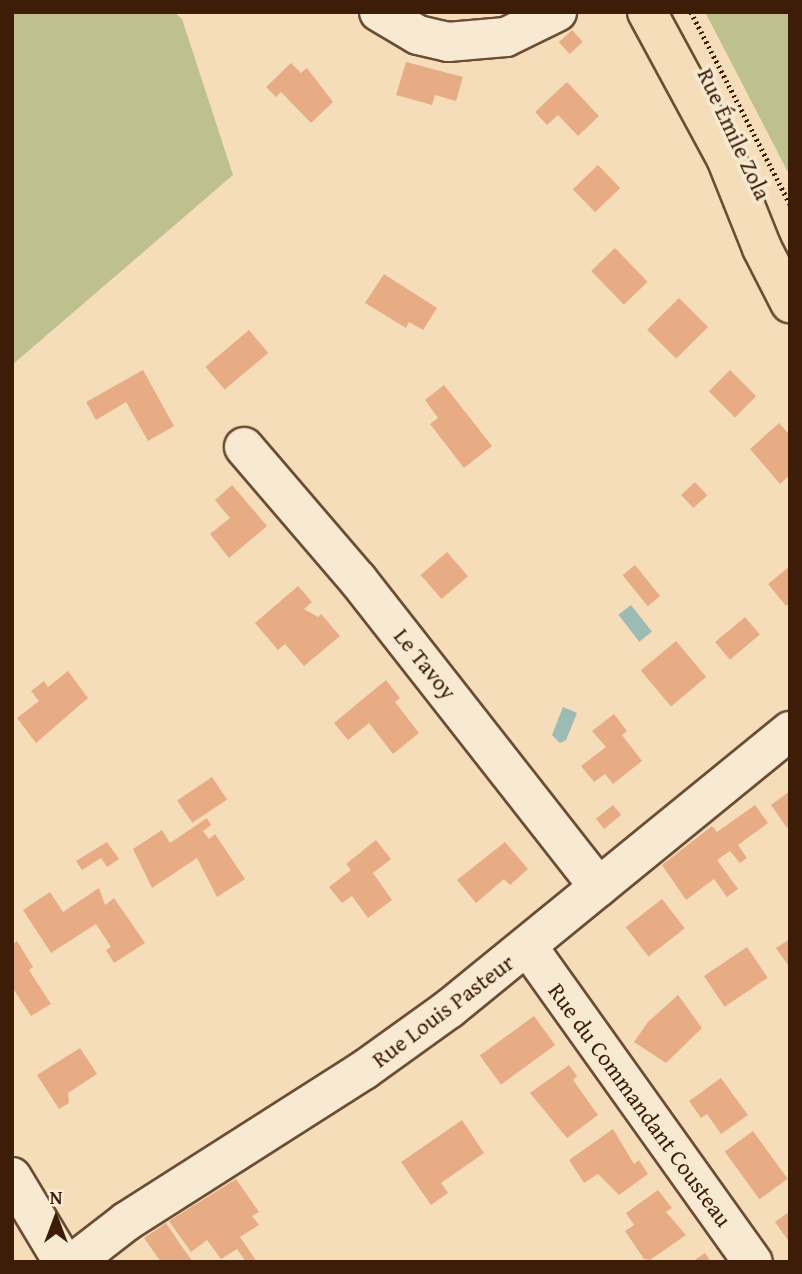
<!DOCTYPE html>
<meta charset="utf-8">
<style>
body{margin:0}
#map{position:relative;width:802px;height:1274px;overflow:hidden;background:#f5ddba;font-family:"Gentium Book Plus",serif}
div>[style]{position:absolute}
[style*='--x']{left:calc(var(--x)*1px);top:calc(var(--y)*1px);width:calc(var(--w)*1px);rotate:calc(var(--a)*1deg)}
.green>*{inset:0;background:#bec08e}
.water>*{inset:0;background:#9cbbb2;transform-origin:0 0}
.building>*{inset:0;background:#e8ac85;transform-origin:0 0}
.path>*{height:4.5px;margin-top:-2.25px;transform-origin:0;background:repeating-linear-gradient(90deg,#3d1d08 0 2px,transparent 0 5.5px)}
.roads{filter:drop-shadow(2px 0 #6b4d34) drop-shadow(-2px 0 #6b4d34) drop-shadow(0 2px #6b4d34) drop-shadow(0 -2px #6b4d34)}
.minor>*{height:38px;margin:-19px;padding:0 19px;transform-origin:19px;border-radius:19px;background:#f8e9d2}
.major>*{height:38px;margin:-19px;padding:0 19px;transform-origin:19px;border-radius:19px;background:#f5ddba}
span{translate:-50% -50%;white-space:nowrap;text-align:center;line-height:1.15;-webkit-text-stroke:7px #f8e9d2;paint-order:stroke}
.street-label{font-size:23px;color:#3d1d08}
.frame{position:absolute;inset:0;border:14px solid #3d1d08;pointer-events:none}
.north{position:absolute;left:21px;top:1183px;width:70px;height:70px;-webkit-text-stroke:5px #f8e9d2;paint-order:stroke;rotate:0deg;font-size:19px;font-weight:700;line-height:28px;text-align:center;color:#3d1d08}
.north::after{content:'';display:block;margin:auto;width:24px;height:32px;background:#3d1d08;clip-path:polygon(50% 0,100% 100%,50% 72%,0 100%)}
</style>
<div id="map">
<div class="green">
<div style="clip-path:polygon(12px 12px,174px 12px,182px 19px,233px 175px,12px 365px)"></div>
<div style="clip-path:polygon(705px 12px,790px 12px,790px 176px)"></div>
</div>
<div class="water">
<div style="left:631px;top:605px;width:34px;height:16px;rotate:52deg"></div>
<div style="clip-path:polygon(563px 707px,577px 713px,566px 740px,560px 743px,552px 735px)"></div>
</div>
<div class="building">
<div style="left:572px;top:30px;width:16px;height:18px;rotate:47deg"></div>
<div style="clip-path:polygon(406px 62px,463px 77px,456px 101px,435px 95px,432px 105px,396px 95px)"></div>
<div style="clip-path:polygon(291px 63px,301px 73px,307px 68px,333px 102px,311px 123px,281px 92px,276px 97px,266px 87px)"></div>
<div style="clip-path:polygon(567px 82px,599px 116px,578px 136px,558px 115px,547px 125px,535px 112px)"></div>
<div style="left:598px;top:165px;width:32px;height:35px;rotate:46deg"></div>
<div style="left:615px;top:248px;width:47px;height:33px;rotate:46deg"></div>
<div style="clip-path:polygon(384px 274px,437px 308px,423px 330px,409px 322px,406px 328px,365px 303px)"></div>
<div style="left:679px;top:298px;width:41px;height:45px;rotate:45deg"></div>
<div style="left:249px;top:330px;width:30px;height:57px;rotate:50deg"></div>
<div style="clip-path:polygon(143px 370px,174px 426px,148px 441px,126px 402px,96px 420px,86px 402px)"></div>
<div style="left:730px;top:370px;width:37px;height:30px;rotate:45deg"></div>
<div style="clip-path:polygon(444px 385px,492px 446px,464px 468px,430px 424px,438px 418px,425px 400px)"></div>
<div style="clip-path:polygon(779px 423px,790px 435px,790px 475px,780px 484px,750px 449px)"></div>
<div style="left:695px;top:482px;width:18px;height:19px;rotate:47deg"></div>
<div style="clip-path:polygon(232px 485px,267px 526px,229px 558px,210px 534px,230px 518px,215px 500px)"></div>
<div style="left:447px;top:552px;width:32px;height:35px;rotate:49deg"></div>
<div style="left:635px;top:565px;width:40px;height:16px;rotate:51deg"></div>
<div style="clip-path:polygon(790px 566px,790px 603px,786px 606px,768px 584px)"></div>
<div style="clip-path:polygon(298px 586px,312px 602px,304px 609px,318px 617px,321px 614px,340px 636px,304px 666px,285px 644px,278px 650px,255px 623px)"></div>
<div style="left:745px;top:617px;width:23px;height:39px;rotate:50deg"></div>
<div style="left:676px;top:641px;width:47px;height:46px;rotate:50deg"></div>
<div style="clip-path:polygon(68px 671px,88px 698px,36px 743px,17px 718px,39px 701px,31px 691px,44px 681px,48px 687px)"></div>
<div style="clip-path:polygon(386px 680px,400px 698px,395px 702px,419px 733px,393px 754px,369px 723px,348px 740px,334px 723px)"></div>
<div style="clip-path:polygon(614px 714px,627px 731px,622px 735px,642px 761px,613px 784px,605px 774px,594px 782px,581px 766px,606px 747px,592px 731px)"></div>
<div style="left:212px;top:777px;width:27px;height:42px;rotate:56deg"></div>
<div style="clip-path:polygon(790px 791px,790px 827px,787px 828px,771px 805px)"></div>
<div style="left:613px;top:805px;width:13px;height:22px;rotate:51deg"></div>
<div style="clip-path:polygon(755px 805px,768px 823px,738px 845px,747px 858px,740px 863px,730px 851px,717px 860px,738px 889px,727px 897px,714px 879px,686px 900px,662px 865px,712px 826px,717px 832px)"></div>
<div style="clip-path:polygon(207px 818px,211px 825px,203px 831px,209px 839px,215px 834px,245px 879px,217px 897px,197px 858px,152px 888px,133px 849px,162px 830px,170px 843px)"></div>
<div style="clip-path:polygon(376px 840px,391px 859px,373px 873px,392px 900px,368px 918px,352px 896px,342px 903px,329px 887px,351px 870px,346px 864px)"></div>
<div style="clip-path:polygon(107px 842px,119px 859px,107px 867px,101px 858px,82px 870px,76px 861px)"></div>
<div style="clip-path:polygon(505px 842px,528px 869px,510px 885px,504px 879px,476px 903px,457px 880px)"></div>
<div style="clip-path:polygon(99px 888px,105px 905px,114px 898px,145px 943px,114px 963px,106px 950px,111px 947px,96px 924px,51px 953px,23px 910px,50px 892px,63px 912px)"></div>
<div style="left:662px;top:899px;width:37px;height:46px;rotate:52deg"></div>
<div style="clip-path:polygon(790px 939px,790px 968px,776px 948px)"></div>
<div style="clip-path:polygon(17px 941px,33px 967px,29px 970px,51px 1004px,31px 1016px,12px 987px,12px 945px)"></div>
<div style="left:747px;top:947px;width:37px;height:52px;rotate:56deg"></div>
<div style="clip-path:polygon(678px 995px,702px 1028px,666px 1063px,634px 1042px,648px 1022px)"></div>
<div style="left:534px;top:1016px;width:36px;height:67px;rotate:54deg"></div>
<div style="clip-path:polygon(80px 1048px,97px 1074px,68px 1093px,69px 1103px,59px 1109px,37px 1075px)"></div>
<div style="clip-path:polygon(569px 1065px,577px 1076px,573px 1080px,598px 1115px,567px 1138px,530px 1093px)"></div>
<div style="clip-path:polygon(721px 1078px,748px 1115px,721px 1134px,707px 1114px,701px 1118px,689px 1101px)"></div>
<div style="clip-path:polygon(462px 1120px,484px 1153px,441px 1183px,448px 1193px,431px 1205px,401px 1162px)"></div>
<div style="clip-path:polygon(613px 1129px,634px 1164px,639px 1160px,648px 1174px,619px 1195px,598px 1174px,584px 1183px,569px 1160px)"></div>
<div style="left:753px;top:1131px;width:59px;height:35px;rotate:54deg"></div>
<div style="clip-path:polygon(236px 1179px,259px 1212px,252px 1216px,259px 1225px,240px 1237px,257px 1262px,246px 1262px,237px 1249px,221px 1259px,207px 1240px,191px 1252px,169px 1221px)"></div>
<div style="clip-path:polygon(658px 1190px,672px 1208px,666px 1212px,686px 1235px,650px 1260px,644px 1259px,625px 1231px,634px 1225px,626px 1213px)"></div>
<div style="clip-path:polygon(790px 1211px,790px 1243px,775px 1222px)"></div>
<div style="clip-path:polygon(166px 1223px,185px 1251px,193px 1262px,161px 1262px,144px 1238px)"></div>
<div style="clip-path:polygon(705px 1253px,711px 1262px,692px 1262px)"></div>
</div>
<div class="path">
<div style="--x:691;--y:12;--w:216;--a:62.7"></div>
</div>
<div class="roads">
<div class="minor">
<div style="--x:379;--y:12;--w:45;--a:30.5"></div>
<div style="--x:418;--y:35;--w:31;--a:13"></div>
<div style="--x:448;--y:42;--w:58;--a:-4.9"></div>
<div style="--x:506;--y:37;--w:57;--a:-26.1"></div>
<div style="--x:244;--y:447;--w:175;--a:49.4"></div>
<div style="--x:358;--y:580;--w:390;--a:51.9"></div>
<div style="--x:528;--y:947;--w:387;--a:54.5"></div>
<div style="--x:12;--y:1177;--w:99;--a:59"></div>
<div style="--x:74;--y:1262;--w:67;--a:-37.7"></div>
<div style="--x:127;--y:1221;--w:281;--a:-32.5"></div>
<div style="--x:364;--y:1070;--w:105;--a:-35.7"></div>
<div style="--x:449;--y:1009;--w:440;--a:-39.2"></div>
</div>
<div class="major">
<div style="--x:647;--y:12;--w:166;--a:61.6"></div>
<div style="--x:726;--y:158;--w:97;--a:68.2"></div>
<div style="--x:762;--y:248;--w:62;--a:63"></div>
</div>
</div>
<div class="street-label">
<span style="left:734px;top:134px;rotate:65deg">Rue Émile Zola</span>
<span style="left:425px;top:664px;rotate:51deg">Le Tavoy</span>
<span style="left:443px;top:1011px;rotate:-37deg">Rue Louis Pasteur</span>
<span style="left:640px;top:1105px;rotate:54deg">Rue du Commandant Cousteau</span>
</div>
<div class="frame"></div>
<div class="north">N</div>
</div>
